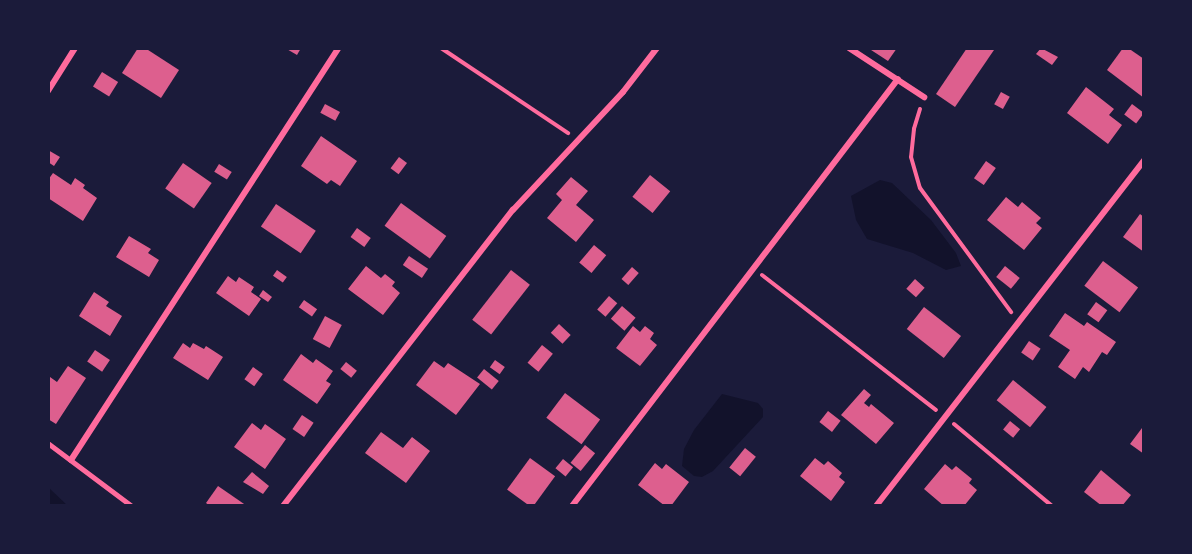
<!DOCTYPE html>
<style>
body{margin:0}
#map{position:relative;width:1192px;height:554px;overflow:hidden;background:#1b1b3a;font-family:Inter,sans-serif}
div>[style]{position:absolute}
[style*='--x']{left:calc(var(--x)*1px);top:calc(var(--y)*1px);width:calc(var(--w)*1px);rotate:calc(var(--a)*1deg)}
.water>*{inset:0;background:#12122b}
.building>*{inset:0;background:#dd5f8e;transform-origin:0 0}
.path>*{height:4px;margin:-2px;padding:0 2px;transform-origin:2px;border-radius:2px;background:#ff6b9d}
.service>*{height:4.5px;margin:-2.25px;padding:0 2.25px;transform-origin:2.25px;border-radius:2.25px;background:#ff6b9d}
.minor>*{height:6px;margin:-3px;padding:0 3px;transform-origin:3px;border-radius:3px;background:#ff6b9d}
span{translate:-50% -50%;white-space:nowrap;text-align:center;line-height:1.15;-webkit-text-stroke:4.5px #1b1b3a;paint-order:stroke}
.frame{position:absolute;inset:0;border:50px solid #1b1b3a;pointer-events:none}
</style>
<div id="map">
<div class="water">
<div style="clip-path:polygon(880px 180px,892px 183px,931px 220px,956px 253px,961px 266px,946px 270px,913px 253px,867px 239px,856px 220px,851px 196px)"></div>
<div style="clip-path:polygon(722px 394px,758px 403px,763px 409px,763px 417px,713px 471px,702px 477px,694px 476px,682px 466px,684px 449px,694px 430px)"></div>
<div style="clip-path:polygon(48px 487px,68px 506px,48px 506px)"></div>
</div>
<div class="building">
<div style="clip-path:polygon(138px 48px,145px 48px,179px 70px,161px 98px,122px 73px)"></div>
<div style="clip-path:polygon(285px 48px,301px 48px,297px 55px)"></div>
<div style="clip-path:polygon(868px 48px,897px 48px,888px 61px)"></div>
<div style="clip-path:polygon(967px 48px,994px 50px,955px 107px,936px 94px)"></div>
<div style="clip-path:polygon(1041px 48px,1058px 57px,1052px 65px,1036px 54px)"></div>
<div style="clip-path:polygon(1123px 48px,1128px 48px,1144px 59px,1144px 98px,1107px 70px)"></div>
<div style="left:102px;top:72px;width:19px;height:17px;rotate:32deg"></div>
<div style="clip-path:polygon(1086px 87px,1114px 109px,1109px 115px,1122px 125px,1108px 144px,1067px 113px)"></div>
<div style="left:1001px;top:92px;width:10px;height:14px;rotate:29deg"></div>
<div style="left:325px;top:104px;width:17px;height:10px;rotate:28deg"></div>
<div style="left:1132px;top:104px;width:15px;height:13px;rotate:37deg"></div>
<div style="clip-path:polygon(321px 136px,357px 161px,340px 186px,331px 180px,327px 184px,301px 166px)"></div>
<div style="clip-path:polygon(48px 150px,60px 157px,54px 166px,48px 162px)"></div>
<div style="left:399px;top:157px;width:10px;height:14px;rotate:37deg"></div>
<div style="left:986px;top:161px;width:12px;height:21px;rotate:35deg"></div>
<div style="left:183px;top:163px;width:35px;height:31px;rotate:35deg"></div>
<div style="left:219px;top:164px;width:15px;height:9px;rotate:32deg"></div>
<div style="clip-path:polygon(53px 173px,71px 185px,75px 178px,85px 185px,83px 188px,97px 198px,83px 221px,48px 198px,48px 180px)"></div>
<div style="left:650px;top:175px;width:26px;height:28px;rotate:39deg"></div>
<div style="clip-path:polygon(571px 177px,588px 191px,576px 205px,594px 220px,576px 242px,547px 218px,562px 200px,556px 194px)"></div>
<div style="clip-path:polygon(1006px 197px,1018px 207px,1022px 202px,1041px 218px,1036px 223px,1042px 228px,1024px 250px,987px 220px)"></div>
<div style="left:401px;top:203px;width:56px;height:28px;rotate:36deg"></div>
<div style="left:276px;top:204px;width:48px;height:27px;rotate:34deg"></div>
<div style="clip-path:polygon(1140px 214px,1144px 217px,1144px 252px,1123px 237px)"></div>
<div style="left:357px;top:228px;width:17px;height:11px;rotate:36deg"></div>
<div style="clip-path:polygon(129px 236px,151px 249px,148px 253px,159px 260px,149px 277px,116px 257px)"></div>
<div style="left:594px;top:245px;width:16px;height:23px;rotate:40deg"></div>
<div style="left:409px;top:256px;width:23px;height:11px;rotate:34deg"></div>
<div style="left:1103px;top:261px;width:44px;height:31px;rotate:37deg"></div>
<div style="clip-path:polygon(366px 266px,381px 278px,385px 274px,395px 282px,392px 286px,400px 293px,383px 315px,348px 289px)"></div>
<div style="left:1005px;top:266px;width:19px;height:14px;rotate:39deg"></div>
<div style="left:632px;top:267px;width:9px;height:16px;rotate:41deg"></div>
<div style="left:277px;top:270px;width:12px;height:7px;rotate:35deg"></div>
<div style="left:511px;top:270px;width:24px;height:63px;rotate:38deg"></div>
<div style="clip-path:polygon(228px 276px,236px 282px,239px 277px,254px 287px,251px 292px,261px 299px,249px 316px,216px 293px)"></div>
<div style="left:915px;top:279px;width:13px;height:13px;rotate:42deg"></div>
<div style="clip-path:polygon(263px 290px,272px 297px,268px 302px,259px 296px)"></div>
<div style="clip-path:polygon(94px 292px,109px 302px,106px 306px,122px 316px,110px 336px,79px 316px)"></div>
<div style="left:609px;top:296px;width:11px;height:18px;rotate:41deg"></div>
<div style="left:304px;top:300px;width:16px;height:9px;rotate:35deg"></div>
<div style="left:1096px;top:302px;width:14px;height:15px;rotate:36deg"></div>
<div style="left:622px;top:306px;width:18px;height:17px;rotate:41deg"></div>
<div style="left:924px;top:307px;width:47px;height:28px;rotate:38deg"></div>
<div style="clip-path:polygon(1065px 313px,1084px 326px,1087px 322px,1116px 342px,1107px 355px,1102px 352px,1089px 372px,1083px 367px,1075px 379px,1058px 367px,1070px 350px,1049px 336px)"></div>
<div style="left:325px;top:316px;width:19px;height:26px;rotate:28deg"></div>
<div style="left:559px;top:324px;width:16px;height:12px;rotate:43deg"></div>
<div style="clip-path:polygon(633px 326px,640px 332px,645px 326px,654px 333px,650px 339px,657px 345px,640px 366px,616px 348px)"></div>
<div style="left:1029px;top:341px;width:14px;height:14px;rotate:34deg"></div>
<div style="clip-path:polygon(183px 343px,190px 348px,193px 343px,204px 349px,206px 346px,223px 357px,208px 380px,173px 358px)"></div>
<div style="left:542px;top:345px;width:14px;height:23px;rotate:39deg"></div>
<div style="left:95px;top:350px;width:18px;height:14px;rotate:34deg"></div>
<div style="clip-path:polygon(301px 354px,313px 363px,316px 359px,333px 371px,326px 381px,331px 384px,317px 404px,283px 380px)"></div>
<div style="left:495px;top:360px;width:12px;height:9px;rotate:35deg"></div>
<div style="clip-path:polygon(434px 361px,444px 368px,448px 363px,480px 384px,456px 415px,416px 385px)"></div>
<div style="left:346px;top:362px;width:14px;height:9px;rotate:39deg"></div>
<div style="clip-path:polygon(68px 366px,86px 378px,56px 424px,48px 419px,48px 379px,50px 377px,57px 382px)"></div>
<div style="left:253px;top:367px;width:12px;height:15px;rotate:35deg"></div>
<div style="left:484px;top:369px;width:19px;height:11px;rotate:39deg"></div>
<div style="left:1013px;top:380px;width:43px;height:26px;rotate:39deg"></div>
<div style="clip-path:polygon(864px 389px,871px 395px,864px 403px,869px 407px,871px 404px,894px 423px,876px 444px,841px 415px)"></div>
<div style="left:565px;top:393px;width:44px;height:31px;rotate:37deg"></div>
<div style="left:828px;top:411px;width:16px;height:14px;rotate:38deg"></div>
<div style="left:302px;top:415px;width:14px;height:17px;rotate:34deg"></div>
<div style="left:1010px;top:421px;width:13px;height:11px;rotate:39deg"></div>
<div style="clip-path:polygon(252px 423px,261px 430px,265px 424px,286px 439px,265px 469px,234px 447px)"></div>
<div style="clip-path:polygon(1142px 428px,1144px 430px,1144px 454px,1130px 444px)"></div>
<div style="clip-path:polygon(381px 432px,403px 448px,412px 437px,430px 451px,406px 483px,365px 453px)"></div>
<div style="left:585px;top:445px;width:13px;height:23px;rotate:39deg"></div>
<div style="left:745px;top:448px;width:14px;height:25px;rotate:39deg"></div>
<div style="left:530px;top:458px;width:31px;height:39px;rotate:36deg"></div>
<div style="clip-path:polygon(815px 458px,824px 465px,828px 461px,842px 473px,839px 477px,845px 482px,831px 501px,800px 476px)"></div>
<div style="left:563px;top:459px;width:13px;height:12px;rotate:39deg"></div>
<div style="clip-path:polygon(655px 463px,662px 469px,666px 464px,689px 482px,671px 506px,665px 506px,638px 485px)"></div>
<div style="clip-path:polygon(945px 464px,952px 470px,956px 466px,972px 479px,969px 483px,977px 490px,964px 506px,944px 506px,924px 489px)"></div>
<div style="clip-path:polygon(1101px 470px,1131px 495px,1122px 506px,1102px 506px,1084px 492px)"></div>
<div style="clip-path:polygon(252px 472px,269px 486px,263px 494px,243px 482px)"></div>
<div style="clip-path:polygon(218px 486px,247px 506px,210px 506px,206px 503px)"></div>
</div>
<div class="path">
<div style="--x:441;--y:48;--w:153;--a:33.8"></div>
<div style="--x:920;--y:109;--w:21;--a:107"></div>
<div style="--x:914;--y:129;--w:28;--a:96"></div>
<div style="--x:911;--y:157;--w:32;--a:74"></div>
<div style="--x:920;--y:188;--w:154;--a:53.7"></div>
<div style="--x:762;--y:275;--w:220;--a:37.8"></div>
<div style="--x:954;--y:424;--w:128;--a:39.9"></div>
</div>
<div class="service">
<div style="--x:48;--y:443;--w:105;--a:36.9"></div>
</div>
<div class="minor">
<div style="--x:849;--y:48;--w:90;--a:33.2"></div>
<div style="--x:48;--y:91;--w:51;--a:-57.9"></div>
<div style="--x:71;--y:460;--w:491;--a:-57"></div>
<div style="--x:283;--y:506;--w:375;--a:-52.2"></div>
<div style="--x:513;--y:210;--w:161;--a:-47"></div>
<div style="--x:623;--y:92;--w:56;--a:-52.3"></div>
<div style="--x:572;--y:506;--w:537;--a:-52.64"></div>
<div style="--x:876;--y:506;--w:438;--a:-52.2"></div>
</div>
<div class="frame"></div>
</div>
